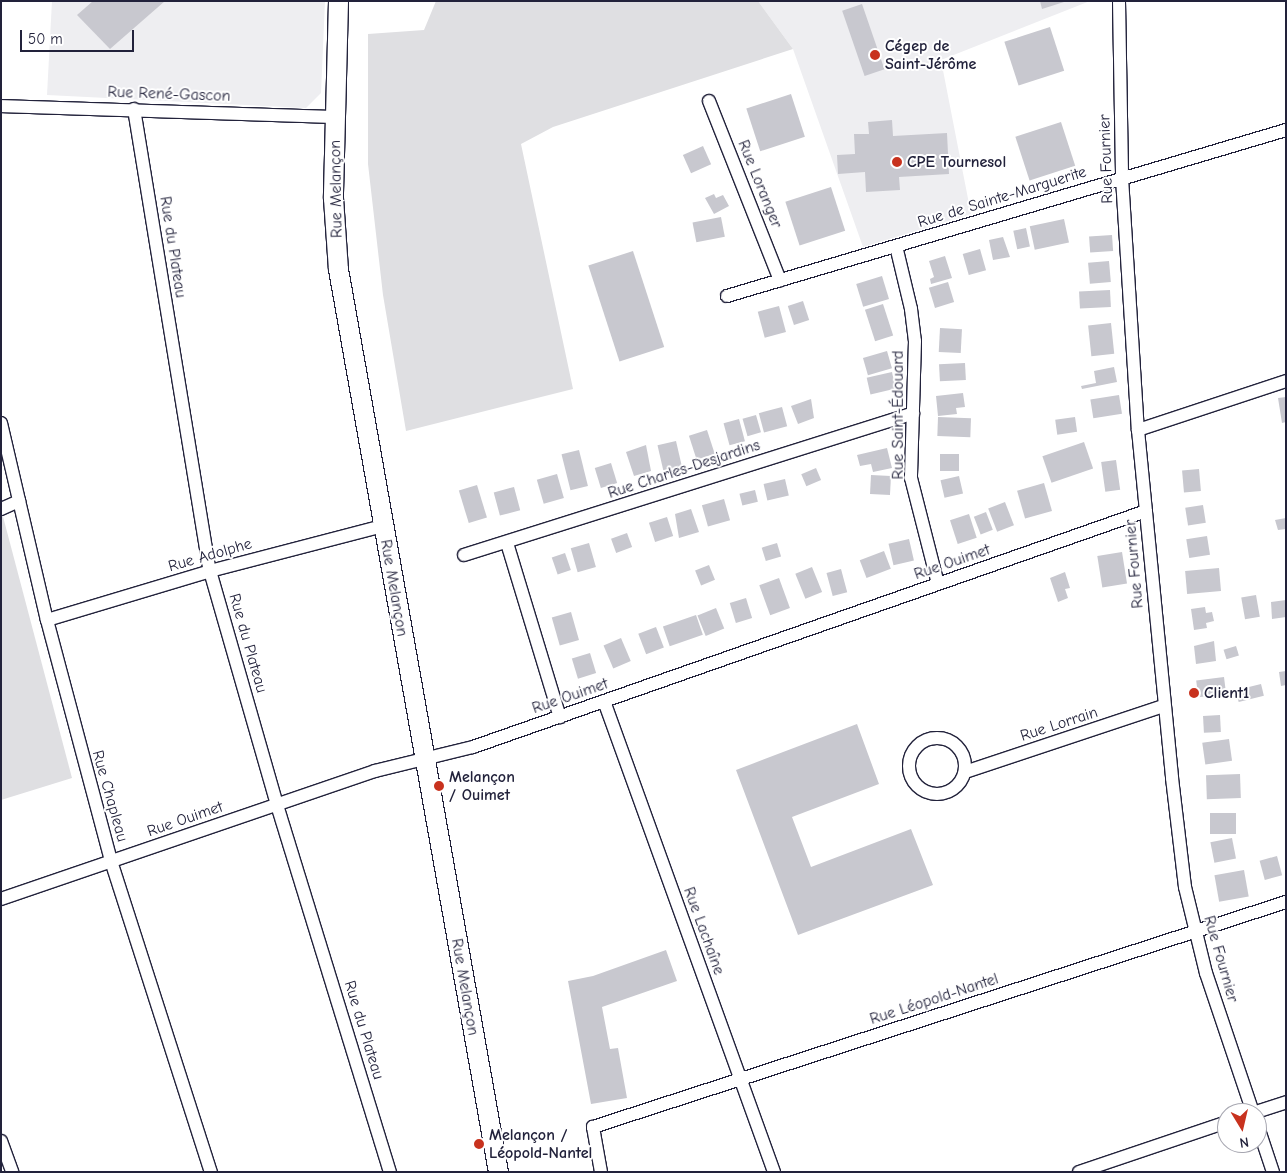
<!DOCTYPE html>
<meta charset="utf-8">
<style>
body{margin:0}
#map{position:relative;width:1287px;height:1173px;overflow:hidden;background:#fff;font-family:"Comic Neue",sans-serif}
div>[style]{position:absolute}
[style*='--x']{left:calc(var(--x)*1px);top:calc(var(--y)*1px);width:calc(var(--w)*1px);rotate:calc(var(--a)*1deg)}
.built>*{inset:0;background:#eeeef1}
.green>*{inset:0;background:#dfdfe2}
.building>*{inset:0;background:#c8c8cf;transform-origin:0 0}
.roads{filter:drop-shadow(1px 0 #22223b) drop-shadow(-1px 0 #22223b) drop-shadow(0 1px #22223b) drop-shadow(0 -1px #22223b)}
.street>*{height:12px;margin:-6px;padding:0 6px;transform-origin:6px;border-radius:6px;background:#fff}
.street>.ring{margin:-6px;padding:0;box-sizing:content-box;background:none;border:12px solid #fff;border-radius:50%}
.secondary>*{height:19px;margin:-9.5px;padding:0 9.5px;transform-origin:9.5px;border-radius:9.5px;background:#fff}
.dots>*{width:14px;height:14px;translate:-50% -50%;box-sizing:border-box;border:2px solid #fff;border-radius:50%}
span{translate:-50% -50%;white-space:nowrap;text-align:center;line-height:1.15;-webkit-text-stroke:4px #fff;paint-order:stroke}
.poi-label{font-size:16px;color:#22223b;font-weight:700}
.left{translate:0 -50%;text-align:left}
.street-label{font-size:16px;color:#22223b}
.frame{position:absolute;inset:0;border:2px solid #22223b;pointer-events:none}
.north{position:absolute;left:1217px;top:1103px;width:50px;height:50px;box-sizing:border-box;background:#fff;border:1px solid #a7a7b1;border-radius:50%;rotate:171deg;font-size:14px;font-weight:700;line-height:20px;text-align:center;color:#22223b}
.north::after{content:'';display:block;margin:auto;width:18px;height:22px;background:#c8321e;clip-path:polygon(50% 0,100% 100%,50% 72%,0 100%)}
.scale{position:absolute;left:20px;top:30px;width:114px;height:22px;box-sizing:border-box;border:2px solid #22223b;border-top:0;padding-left:6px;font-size:15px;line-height:18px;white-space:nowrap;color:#22223b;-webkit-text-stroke:4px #fff;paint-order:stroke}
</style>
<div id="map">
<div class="built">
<div style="clip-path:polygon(52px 1px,325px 1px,321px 93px,306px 108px,47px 95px)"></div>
<div style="clip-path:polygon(758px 1px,1090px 1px,941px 60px,971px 214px,863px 247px,793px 49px)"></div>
</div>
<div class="green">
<div style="clip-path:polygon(436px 1px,758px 1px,793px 49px,553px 127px,521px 144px,573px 389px,406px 431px,383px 295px,368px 164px,368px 34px,424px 30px)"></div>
<div style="clip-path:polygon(1px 509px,72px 778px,1px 800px)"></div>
</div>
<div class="building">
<div style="clip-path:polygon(93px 1px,165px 1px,110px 49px,77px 15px)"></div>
<div style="clip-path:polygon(1040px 1px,1064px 1px,1064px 2px,1042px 9px)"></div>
<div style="left:862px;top:4px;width:69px;height:21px;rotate:71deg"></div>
<div style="left:1050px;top:27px;width:46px;height:48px;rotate:72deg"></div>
<div style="left:791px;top:94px;width:45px;height:47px;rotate:72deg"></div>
<div style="clip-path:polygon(892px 120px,893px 136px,947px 133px,949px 174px,899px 177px,900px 190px,866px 192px,865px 172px,838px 174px,837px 155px,855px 154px,854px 134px,869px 134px,868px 122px)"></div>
<div style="left:1061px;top:122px;width:46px;height:48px;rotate:72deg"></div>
<div style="left:703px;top:146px;width:20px;height:22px;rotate:66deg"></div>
<div style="left:831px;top:187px;width:46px;height:48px;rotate:72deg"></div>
<div style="clip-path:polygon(714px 194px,716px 198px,723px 195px,729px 206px,714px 214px,705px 198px)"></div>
<div style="left:721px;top:217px;width:20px;height:29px;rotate:79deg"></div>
<div style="left:1064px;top:219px;width:24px;height:35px;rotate:78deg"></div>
<div style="left:1026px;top:228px;width:19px;height:13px;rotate:78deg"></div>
<div style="left:1112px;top:235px;width:16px;height:23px;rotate:86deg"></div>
<div style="clip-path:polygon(1003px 237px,1010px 257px,993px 260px,989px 240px)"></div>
<div style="left:980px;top:249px;width:22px;height:18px;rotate:74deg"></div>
<div style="left:633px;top:251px;width:101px;height:47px;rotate:72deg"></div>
<div style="clip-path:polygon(945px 256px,952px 278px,931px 284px,930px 279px,934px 277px,929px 261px)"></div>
<div style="left:1109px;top:261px;width:21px;height:21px;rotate:85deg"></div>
<div style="left:882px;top:276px;width:24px;height:27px;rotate:73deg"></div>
<div style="left:948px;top:282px;width:21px;height:20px;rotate:73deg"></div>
<div style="left:1110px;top:290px;width:17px;height:31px;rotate:87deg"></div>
<div style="left:803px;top:301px;width:20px;height:16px;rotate:72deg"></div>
<div style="left:883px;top:304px;width:33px;height:19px;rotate:72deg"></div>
<div style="left:779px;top:306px;width:27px;height:22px;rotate:75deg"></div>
<div style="left:1111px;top:323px;width:31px;height:23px;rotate:84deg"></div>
<div style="left:940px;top:328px;width:22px;height:24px;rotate:3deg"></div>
<div style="left:887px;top:351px;width:18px;height:25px;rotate:74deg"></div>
<div style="left:965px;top:363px;width:17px;height:26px;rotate:87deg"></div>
<div style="clip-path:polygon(1114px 367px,1117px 382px,1082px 389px,1081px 386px,1096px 383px,1094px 371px)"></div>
<div style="left:892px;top:372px;width:17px;height:26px;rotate:77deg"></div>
<div style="clip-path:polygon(963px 393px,965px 407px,956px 408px,957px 414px,938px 416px,936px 396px)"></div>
<div style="left:1119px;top:395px;width:19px;height:29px;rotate:81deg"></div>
<div style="clip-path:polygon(1286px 397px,1286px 422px,1282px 423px,1278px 398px)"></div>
<div style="clip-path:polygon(811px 399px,814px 418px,798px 424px,791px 406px)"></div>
<div style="left:782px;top:407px;width:20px;height:24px;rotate:75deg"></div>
<div style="left:756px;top:415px;width:18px;height:14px;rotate:74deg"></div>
<div style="left:938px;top:417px;width:33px;height:19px;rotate:2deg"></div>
<div style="left:1075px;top:417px;width:15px;height:20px;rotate:82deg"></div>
<div style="left:739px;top:419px;width:23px;height:16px;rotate:75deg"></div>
<div style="left:707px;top:430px;width:25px;height:19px;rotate:72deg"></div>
<div style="left:676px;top:441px;width:26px;height:19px;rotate:77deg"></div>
<div style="left:1084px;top:442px;width:28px;height:44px;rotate:71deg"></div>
<div style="clip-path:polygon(646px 445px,651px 471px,634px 476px,626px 452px)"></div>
<div style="clip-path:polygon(887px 448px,892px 468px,873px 472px,871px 464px,860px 466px,857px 455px)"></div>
<div style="left:579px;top:450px;width:37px;height:18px;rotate:76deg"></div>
<div style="left:940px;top:454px;width:19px;height:17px"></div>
<div style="left:1116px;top:460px;width:30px;height:15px;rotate:82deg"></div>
<div style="left:611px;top:463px;width:21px;height:17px;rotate:73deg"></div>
<div style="left:816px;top:468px;width:13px;height:16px;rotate:67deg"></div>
<div style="left:1199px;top:469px;width:22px;height:17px;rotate:85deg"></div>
<div style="left:557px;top:474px;width:25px;height:21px;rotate:74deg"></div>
<div style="left:871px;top:475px;width:20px;height:19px;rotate:3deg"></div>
<div style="left:959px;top:476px;width:18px;height:19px;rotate:77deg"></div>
<div style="left:785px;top:479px;width:17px;height:22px;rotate:77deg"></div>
<div style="left:1044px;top:483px;width:29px;height:28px;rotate:74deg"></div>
<div style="left:477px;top:485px;width:34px;height:19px;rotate:73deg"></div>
<div style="left:514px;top:487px;width:24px;height:21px;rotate:75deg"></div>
<div style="left:755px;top:490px;width:12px;height:16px;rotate:76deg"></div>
<div style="left:724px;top:499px;width:22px;height:23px;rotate:74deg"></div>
<div style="left:1005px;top:502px;width:25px;height:18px;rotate:69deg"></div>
<div style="left:1203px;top:505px;width:18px;height:18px;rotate:81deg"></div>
<div style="clip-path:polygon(691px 509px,699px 532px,679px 538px,675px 514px)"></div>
<div style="left:986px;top:512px;width:19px;height:13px;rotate:69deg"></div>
<div style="left:969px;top:514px;width:25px;height:20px;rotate:72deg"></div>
<div style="left:667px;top:517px;width:20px;height:19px;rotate:72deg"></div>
<div style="clip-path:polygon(1286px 518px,1286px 529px,1278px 530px,1275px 520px)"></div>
<div style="left:627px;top:533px;width:15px;height:17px;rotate:70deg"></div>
<div style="left:1207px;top:536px;width:19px;height:21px;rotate:81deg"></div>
<div style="left:909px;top:539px;width:22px;height:21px;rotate:77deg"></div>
<div style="left:589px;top:543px;width:25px;height:19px;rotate:74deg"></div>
<div style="left:777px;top:543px;width:14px;height:16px;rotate:73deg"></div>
<div style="left:884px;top:551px;width:19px;height:26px;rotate:69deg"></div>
<div style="left:1122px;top:552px;width:32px;height:25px;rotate:81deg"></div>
<div style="left:565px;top:553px;width:18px;height:14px;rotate:71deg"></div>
<div style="left:709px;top:565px;width:16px;height:15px;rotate:68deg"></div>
<div style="left:812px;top:567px;width:27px;height:18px;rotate:68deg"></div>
<div style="left:1219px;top:568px;width:23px;height:34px;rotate:85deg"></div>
<div style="left:841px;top:569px;width:24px;height:15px;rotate:75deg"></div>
<div style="clip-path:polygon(1065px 572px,1070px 588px,1065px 589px,1068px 598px,1058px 602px,1050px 578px)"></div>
<div style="left:779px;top:578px;width:32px;height:21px;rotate:70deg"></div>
<div style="left:1256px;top:595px;width:22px;height:15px;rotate:80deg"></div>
<div style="left:746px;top:598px;width:21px;height:17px;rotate:73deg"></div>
<div style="clip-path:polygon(1286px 600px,1286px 617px,1272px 619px,1271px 602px)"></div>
<div style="clip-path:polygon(1205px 607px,1206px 613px,1212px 612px,1214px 621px,1206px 623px,1207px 628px,1194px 630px,1191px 609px)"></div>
<div style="left:716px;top:608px;width:22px;height:20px;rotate:68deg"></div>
<div style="left:571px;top:612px;width:29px;height:20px;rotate:74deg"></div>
<div style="left:696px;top:615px;width:21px;height:35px;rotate:71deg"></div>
<div style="left:656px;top:627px;width:22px;height:19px;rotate:69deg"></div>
<div style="left:621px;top:638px;width:25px;height:19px;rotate:67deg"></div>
<div style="clip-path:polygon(1214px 641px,1216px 661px,1196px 664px,1194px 646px)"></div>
<div style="left:1236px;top:646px;width:10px;height:13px;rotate:73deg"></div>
<div style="left:590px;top:653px;width:21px;height:19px;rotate:73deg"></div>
<div style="clip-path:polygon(1286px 671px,1286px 685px,1281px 686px,1279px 672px)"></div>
<div style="left:1224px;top:677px;width:17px;height:28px;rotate:83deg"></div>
<div style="left:1261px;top:684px;width:12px;height:26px;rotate:76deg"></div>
<div style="left:1220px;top:715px;width:17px;height:17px;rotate:87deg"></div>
<div style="clip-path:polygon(857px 724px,879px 784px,792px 817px,811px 867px,911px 829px,933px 885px,798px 935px,736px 770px)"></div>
<div style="left:1229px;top:739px;width:22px;height:27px;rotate:82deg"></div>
<div style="left:1240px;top:774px;width:24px;height:34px;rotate:88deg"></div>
<div style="left:1236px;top:813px;width:21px;height:26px;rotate:90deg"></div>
<div style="left:1232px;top:838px;width:21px;height:22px;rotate:79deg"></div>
<div style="left:1277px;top:856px;width:20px;height:18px;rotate:75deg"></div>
<div style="left:1244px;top:870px;width:27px;height:30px;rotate:80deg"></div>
<div style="clip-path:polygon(666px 950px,677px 981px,602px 1007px,610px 1049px,618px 1048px,627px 1098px,591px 1104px,568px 981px,593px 976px)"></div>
</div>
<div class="roads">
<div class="street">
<div style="--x:1119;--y:1;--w:177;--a:89"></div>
<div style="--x:1122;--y:178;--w:253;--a:86.4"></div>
<div style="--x:1138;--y:430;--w:350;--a:84.4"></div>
<div style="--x:1172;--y:778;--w:110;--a:83.2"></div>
<div style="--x:1185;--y:887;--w:89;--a:76.3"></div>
<div style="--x:1206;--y:973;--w:148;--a:71.4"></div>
<div style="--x:709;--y:101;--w:193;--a:68.4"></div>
<div style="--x:1;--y:106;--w:334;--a:1.9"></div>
<div style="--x:134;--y:109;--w:468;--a:80.7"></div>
<div style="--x:210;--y:571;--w:243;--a:74"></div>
<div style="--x:277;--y:805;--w:384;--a:72.9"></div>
<div style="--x:896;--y:246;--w:65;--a:76.6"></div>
<div style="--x:911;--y:309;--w:32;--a:83"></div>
<div style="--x:915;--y:341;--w:137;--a:91.7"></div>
<div style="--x:911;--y:478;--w:109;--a:75.7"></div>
<div style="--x:727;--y:296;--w:583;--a:-16.54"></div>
<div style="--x:1;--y:423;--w:202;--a:76.9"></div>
<div style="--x:47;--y:620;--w:249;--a:75.1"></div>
<div style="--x:111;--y:861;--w:327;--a:72.2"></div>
<div style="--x:1138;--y:430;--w:156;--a:-18.3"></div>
<div style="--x:1;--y:509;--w:20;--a:-24"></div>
<div style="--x:507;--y:543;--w:182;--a:73.1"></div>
<div style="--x:464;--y:555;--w:471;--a:-17.5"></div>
<div style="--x:47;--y:620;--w:170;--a:-16.7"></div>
<div style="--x:210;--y:571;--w:179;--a:-14.6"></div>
<div style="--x:604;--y:701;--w:501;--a:70.15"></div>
<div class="ring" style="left:909px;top:738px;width:44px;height:44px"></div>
<div style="--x:965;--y:772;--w:209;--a:-18.4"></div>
<div style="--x:1;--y:899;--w:395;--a:-18.9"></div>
<div style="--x:375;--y:771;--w:101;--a:-13.8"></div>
<div style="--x:473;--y:747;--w:713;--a:-19.32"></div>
<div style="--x:1253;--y:1113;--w:35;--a:-18"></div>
<div style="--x:1257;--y:1124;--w:51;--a:71.6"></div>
<div style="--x:1;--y:1141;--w:33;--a:70"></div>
<div style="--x:601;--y:1172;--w:46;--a:-100.1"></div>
<div style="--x:593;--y:1127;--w:729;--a:-17.99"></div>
<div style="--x:1079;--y:1172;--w:156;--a:-18.7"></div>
</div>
<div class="secondary">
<div style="--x:338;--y:1;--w:197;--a:91.5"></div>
<div style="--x:333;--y:198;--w:71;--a:86"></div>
<div style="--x:338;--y:269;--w:917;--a:79.95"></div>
</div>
</div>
<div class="dots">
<div style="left:875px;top:55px;background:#c8321e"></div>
<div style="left:897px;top:162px;background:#c8321e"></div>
<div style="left:1194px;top:693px;background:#c8321e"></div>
<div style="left:439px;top:786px;background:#c8321e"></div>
<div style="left:479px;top:1144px;background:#c8321e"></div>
</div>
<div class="poi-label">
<span class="left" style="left:885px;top:55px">Cégep de<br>Saint-Jérôme</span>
<span class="left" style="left:907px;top:162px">CPE Tournesol</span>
<span class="left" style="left:1204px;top:693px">Client1</span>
<span class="left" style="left:449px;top:786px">Melançon<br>/ Ouimet</span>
<span class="left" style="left:489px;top:1144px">Melançon /<br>Léopold-Nantel</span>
</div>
<div class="street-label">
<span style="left:169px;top:94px;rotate:2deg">Rue René-Gascon</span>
<span style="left:1106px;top:159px;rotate:-92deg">Rue Fournier</span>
<span style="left:760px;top:184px;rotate:68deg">Rue Loranger</span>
<span style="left:336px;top:189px;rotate:-91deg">Rue Melançon</span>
<span style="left:1002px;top:197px;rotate:-17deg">Rue de Sainte-Marguerite</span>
<span style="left:173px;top:247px;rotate:81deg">Rue du Plateau</span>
<span style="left:898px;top:415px;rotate:-90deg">Rue Saint-Édouard</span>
<span style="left:684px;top:469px;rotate:-18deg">Rue Charles-Desjardins</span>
<span style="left:210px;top:555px;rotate:-16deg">Rue Adolphe</span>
<span style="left:952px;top:562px;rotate:-19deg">Rue Ouimet</span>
<span style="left:1134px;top:564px;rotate:-95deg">Rue Fournier</span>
<span style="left:394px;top:588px;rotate:80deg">Rue Melançon</span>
<span style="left:248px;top:643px;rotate:74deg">Rue du Plateau</span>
<span style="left:570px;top:696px;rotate:-19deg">Rue Ouimet</span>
<span style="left:1059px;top:724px;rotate:-18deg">Rue Lorrain</span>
<span style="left:110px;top:796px;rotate:74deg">Rue Chapleau</span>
<span style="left:185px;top:819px;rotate:-19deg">Rue Ouimet</span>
<span style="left:704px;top:931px;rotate:70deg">Rue Lachaîne</span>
<span style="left:1221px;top:959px;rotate:74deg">Rue Fournier</span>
<span style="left:465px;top:987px;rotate:80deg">Rue Melançon</span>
<span style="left:934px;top:999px;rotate:-18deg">Rue Léopold-Nantel</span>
<span style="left:364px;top:1030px;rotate:73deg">Rue du Plateau</span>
</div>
<div class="frame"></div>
<div class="north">N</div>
<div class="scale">50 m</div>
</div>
